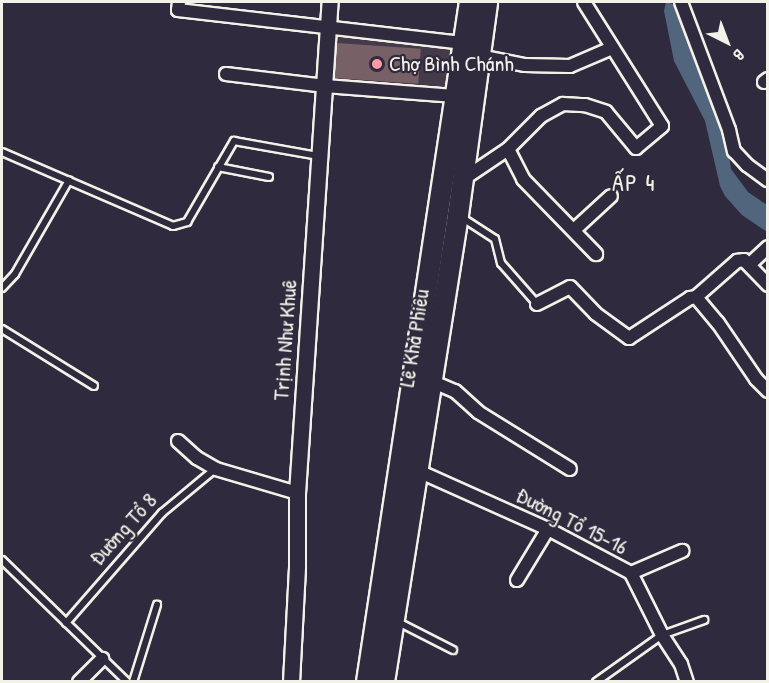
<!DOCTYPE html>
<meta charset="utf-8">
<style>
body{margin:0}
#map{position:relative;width:769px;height:683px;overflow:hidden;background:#2f2a3d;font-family:"Patrick Hand",sans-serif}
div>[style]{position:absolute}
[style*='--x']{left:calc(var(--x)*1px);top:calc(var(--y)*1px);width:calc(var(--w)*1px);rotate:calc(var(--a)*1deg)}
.built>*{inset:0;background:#453a4a;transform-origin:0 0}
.water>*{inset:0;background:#51657c}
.building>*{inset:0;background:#786067;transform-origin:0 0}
.roads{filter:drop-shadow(2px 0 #f4f1e8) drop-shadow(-2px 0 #f4f1e8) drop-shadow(0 2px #f4f1e8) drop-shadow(0 -2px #f4f1e8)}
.service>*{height:6px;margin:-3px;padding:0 3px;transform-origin:3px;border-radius:3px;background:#2f2a3d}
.minor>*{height:12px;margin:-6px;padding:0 6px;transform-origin:6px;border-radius:6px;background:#2f2a3d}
.tertiary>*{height:15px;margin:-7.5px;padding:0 7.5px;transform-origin:7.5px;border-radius:7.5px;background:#2f2a3d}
.trunk>*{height:20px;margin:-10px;padding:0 10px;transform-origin:10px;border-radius:10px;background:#2f2a3d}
.dots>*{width:16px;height:16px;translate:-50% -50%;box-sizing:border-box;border:3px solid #2f2a3d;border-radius:50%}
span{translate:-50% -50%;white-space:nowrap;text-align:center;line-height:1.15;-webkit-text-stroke:4.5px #2f2a3d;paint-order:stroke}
.poi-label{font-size:22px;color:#f4f1e8}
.left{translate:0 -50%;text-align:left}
.street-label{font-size:22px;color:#f4f1e8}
.neighbourhood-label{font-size:24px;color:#f4f1e8;letter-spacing:1.5px}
.frame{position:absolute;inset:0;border:3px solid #f4f1e8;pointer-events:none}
.north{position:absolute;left:697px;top:12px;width:60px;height:60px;-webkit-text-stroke:4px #2f2a3d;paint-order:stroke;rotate:138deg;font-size:16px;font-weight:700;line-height:24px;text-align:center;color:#f4f1e8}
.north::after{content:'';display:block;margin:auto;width:21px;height:27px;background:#f4f1e8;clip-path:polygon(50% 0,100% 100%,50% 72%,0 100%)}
</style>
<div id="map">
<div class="built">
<div style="left:333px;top:33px;width:123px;height:50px;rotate:5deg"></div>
</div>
<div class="water">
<div style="clip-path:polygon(666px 2px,673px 4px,701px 73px,713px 93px,726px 133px,731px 169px,748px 192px,767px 205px,767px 232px,742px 215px,725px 196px,720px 186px,705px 121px,674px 61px,664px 11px)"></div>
</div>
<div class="building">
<div style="left:337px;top:43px;width:84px;height:35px;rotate:4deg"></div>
</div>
<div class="roads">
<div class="service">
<div style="--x:2;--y:152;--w:186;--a:23.4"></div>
<div style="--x:173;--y:226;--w:15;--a:-16"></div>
<div style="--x:187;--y:222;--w:94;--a:-59.9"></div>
<div style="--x:234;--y:141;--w:85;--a:10.1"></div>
<div style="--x:218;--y:167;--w:52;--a:11.1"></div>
<div style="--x:461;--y:217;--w:40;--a:32.9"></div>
<div style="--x:495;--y:239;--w:25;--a:76"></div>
<div style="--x:501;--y:263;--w:55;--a:48.7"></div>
<div style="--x:2;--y:288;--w:19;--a:-47"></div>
<div style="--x:15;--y:274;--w:108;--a:-60.1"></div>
<div style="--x:2;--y:329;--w:108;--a:31.8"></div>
<div style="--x:2;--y:560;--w:175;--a:44.3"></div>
<div style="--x:396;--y:621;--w:64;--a:27"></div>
<div style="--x:66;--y:623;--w:146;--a:-48.9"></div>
<div style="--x:162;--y:513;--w:69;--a:-39.7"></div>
<div style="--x:133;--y:682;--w:81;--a:-72.7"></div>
<div style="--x:596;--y:682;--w:81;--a:-35.5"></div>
<div style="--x:662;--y:635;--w:45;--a:-19.7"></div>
</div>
<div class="minor">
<div style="--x:179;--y:2;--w:8;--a:97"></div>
<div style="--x:178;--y:10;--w:288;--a:6.6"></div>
<div style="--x:681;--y:2;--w:137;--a:69.4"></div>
<div style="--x:729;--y:130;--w:22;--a:77"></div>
<div style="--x:734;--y:151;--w:19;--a:47"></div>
<div style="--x:747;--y:165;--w:26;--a:36"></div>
<div style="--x:479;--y:56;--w:47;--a:11.1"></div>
<div style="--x:525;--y:65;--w:45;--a:1.3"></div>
<div style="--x:570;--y:66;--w:46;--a:-23.2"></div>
<div style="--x:226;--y:74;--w:100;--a:6.9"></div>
<div style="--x:325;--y:86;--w:130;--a:4.4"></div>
<div style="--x:764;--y:82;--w:5;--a:-37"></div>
<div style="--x:508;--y:149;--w:34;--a:63"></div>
<div style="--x:523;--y:179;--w:105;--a:45.8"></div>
<div style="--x:462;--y:180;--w:55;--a:-34"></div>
<div style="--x:508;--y:149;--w:47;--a:-45"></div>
<div style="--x:541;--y:116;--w:25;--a:-29"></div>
<div style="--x:563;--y:104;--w:22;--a:3"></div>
<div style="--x:585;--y:105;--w:22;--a:18"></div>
<div style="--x:606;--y:112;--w:47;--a:50.2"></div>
<div style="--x:636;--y:148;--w:34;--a:-40"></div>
<div style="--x:662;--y:126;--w:146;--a:-122.2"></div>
<div style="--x:574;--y:230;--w:50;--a:-42.6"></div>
<div style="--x:750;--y:264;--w:25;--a:-43"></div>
<div style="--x:696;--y:297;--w:55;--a:-41.3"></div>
<div style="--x:737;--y:261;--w:7;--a:-8"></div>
<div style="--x:744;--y:260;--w:35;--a:46"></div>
<div style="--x:537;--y:304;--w:37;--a:-27"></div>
<div style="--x:570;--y:287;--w:37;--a:46"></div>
<div style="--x:596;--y:314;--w:41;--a:36"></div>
<div style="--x:629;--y:338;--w:73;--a:-33.3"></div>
<div style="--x:690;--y:298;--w:6;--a:-9"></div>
<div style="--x:696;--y:297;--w:34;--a:50"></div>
<div style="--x:718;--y:323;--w:68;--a:55.8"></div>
<div style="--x:756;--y:379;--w:17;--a:45"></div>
<div style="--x:431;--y:381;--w:26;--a:23"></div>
<div style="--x:455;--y:391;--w:31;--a:42"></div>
<div style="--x:478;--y:412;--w:108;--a:31.8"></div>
<div style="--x:178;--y:441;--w:25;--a:42"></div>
<div style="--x:197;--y:458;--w:22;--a:30"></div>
<div style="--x:216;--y:469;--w:84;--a:16.5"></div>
<div style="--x:416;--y:470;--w:145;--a:24.1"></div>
<div style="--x:548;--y:529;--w:94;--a:27.9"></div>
<div style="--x:631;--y:573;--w:69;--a:63.4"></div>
<div style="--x:662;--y:635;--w:35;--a:57"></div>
<div style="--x:681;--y:664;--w:19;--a:72"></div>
<div style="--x:631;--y:573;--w:56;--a:-23.3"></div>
<div style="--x:517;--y:580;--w:60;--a:-58.7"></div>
<div style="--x:79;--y:682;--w:33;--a:-45"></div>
</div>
<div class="tertiary">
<div style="--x:291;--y:682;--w:116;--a:-87"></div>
<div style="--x:297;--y:566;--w:73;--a:-90"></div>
<div style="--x:297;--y:493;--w:492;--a:-86.2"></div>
</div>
<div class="trunk">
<div style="--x:367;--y:682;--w:688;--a:-81.39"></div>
<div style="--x:384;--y:682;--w:473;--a:-81"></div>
<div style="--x:458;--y:215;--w:215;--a:-82.2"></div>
</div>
</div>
<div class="dots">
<div style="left:377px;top:64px;background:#ff9aa2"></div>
</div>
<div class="poi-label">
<span class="left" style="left:389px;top:64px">Chợ Bình Chánh</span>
</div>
<div class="street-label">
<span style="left:414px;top:338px;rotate:-81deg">Lê Khả Phiêu</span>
<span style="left:285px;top:340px;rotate:-86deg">Trịnh Như Khuê</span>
<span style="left:572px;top:521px;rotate:27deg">Đường Tổ 15-16</span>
<span style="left:123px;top:529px;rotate:-48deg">Đường Tổ 8</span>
</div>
<div class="neighbourhood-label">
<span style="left:634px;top:183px">ẤP 4</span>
</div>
<div class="frame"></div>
<div class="north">B</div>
</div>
